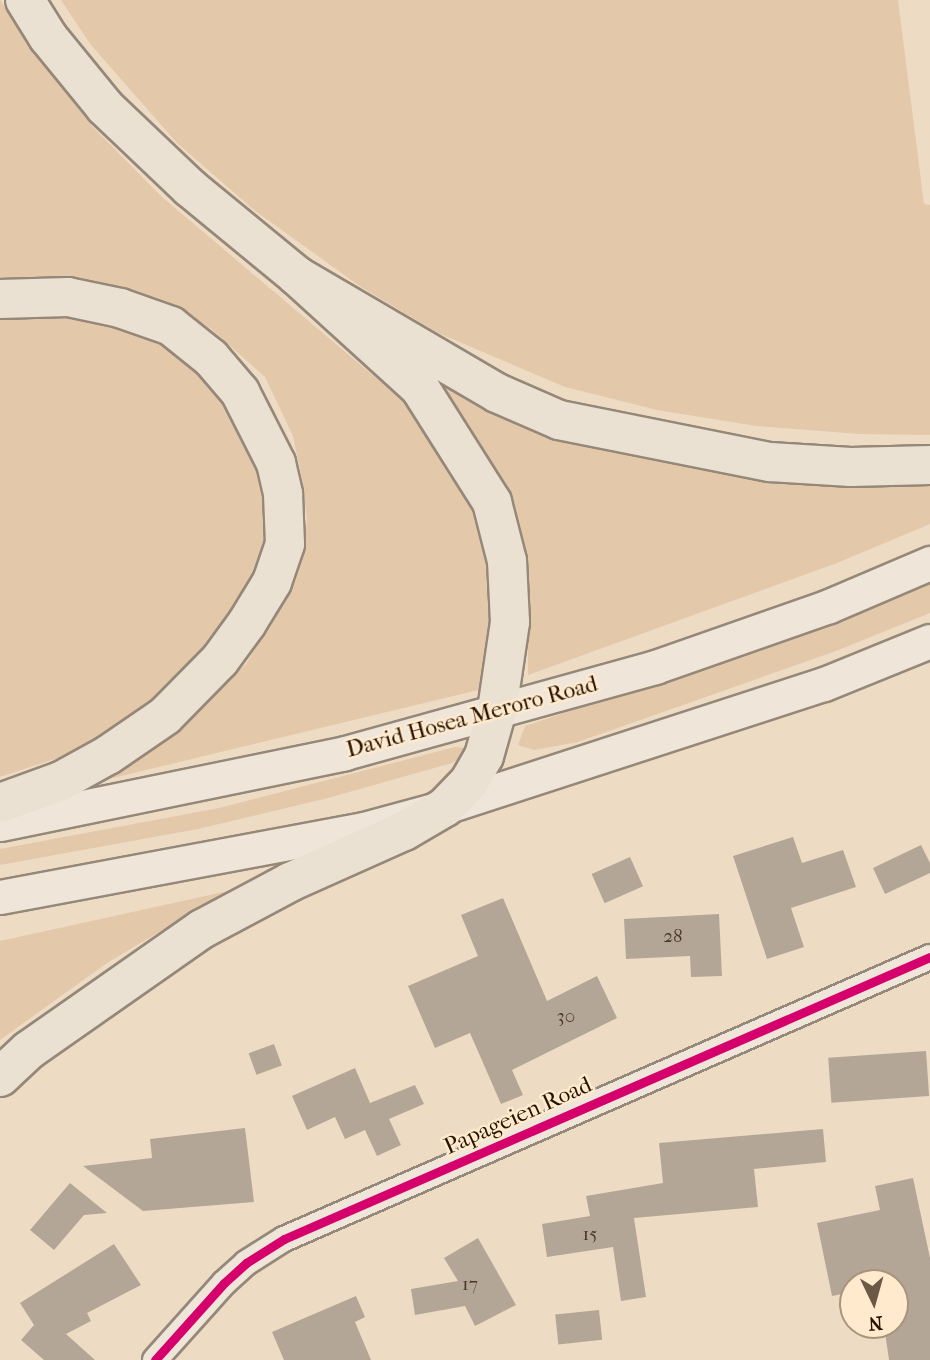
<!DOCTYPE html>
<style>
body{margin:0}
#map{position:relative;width:930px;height:1360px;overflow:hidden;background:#eedbc4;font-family:"IM FELL French Canon",serif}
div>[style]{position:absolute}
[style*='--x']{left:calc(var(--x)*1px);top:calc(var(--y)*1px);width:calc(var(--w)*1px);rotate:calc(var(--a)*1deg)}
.green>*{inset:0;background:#e3c9aa}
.building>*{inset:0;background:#b4a696;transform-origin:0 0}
.roads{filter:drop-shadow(2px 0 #958879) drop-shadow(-2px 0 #958879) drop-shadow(0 2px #958879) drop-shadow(0 -2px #958879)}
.minor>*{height:24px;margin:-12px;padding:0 12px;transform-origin:12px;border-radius:12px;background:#efe5d9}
.secondary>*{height:33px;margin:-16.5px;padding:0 16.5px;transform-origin:16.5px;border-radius:16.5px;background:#efe5d9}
.primary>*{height:38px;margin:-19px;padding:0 19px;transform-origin:19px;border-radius:19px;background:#ebe1d3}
.cycleway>*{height:9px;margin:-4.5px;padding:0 4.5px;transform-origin:4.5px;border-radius:4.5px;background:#d6006c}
span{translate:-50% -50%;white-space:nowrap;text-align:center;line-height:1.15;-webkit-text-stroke:5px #ffeacd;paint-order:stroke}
.number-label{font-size:19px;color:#4a3826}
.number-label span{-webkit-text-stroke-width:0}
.street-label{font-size:23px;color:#261301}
.north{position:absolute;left:839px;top:1269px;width:70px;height:70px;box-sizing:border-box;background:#ffeacd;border:2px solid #a8947b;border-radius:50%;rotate:175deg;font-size:19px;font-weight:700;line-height:28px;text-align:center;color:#261301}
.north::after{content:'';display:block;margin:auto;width:24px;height:32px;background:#6c5945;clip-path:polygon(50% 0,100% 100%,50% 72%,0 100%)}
</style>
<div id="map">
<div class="green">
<div style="clip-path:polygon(0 0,22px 35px,92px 126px,162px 197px,415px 411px,477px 511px,493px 587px,491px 687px,88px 784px,188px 715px,246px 664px,277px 614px,300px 566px,307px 521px,303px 484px,293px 436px,265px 377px,210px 328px,148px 297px,75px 277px,0 280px)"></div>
<div style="clip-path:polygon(61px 0,898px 0,924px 204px,930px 205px,930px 435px,860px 434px,756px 426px,657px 410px,565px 387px,438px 333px,361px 287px,254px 210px,177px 143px,91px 45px)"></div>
<div style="clip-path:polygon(45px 314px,125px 327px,170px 350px,217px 386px,266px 472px,269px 526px,256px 576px,232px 620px,189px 669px,136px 716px,79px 751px,0 777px,0 316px)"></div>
<div style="clip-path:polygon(422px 369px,520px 418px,635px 456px,702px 468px,788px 479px,930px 481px,930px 524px,837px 563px,528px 675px,528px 634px)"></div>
<div style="clip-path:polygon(930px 581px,930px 613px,836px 651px,578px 742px,534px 750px,518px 745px,525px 726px,719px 661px)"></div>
<div style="clip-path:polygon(455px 747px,464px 748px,463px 756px,452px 763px,328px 798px,198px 829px,0 865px,0 849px,219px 808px)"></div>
<div style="clip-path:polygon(228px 891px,107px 963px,0 1040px,0 941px)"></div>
</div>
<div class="building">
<div style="clip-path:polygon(793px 837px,802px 863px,843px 850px,856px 887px,791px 908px,804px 947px,767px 959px,733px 856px)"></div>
<div style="clip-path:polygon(921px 845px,930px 863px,930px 873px,885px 894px,873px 868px)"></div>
<div style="left:630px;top:857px;width:32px;height:42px;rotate:66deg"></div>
<div style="clip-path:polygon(503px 898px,547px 1001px,597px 976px,617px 1018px,512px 1070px,523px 1095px,501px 1104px,470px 1033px,435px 1048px,408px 986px,478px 956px,461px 915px)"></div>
<div style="clip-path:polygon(719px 914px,722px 976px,691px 977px,690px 956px,626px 959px,624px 919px)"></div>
<div style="left:274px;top:1044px;width:23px;height:27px;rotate:70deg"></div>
<div style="left:926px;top:1051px;width:45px;height:98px;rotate:86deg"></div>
<div style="clip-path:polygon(355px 1068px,370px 1103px,415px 1085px,424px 1104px,389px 1119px,401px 1145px,377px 1156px,365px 1130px,345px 1139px,335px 1117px,307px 1130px,292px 1096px)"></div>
<div style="clip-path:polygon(245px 1128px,254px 1202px,143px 1211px,83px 1166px,152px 1158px,150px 1139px)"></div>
<div style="clip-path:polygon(823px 1129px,826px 1162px,754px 1169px,758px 1207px,634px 1218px,646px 1297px,621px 1301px,613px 1247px,547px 1257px,542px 1224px,590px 1216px,586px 1196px,663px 1183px,659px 1143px)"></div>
<div style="clip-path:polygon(913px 1178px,930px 1258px,930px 1360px,889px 1360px,884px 1325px,895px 1325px,895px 1283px,853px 1283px,853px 1292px,832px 1296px,817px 1223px,880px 1210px,875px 1186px)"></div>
<div style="clip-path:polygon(70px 1183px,107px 1213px,84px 1215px,54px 1250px,30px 1230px)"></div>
<div style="clip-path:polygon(478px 1238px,516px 1305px,475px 1326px,465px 1306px,415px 1315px,411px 1289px,458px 1281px,444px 1258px)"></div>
<div style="clip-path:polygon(114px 1244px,141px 1285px,87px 1313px,91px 1321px,66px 1334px,95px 1360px,44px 1360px,21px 1340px,34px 1325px,20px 1303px)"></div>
<div style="clip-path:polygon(356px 1296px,365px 1317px,355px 1322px,371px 1360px,284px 1360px,272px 1332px)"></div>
<div style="left:599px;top:1310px;width:30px;height:44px;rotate:84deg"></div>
</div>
<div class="roads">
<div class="minor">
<div style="--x:155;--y:1360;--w:103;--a:-48.1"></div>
<div style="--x:224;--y:1283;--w:30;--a:-42"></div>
<div style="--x:246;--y:1263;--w:45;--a:-32.3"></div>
<div style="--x:284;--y:1239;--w:705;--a:-23.58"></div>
</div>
<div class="secondary">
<div style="--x:0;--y:824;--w:352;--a:-11.6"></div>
<div style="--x:345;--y:753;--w:322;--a:-15.5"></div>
<div style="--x:655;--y:667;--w:184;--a:-19.3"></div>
<div style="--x:829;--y:606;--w:110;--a:-23.1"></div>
<div style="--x:0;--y:897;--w:370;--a:-10.6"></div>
<div style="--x:364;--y:829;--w:84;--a:-15.2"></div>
<div style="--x:445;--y:807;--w:398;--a:-18"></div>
<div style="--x:824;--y:684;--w:114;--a:-22.1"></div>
</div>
<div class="primary">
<div style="--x:25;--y:0;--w:44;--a:58.1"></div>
<div style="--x:48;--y:37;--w:90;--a:50.8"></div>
<div style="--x:105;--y:107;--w:117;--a:43.6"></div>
<div style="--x:190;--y:188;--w:139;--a:39.4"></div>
<div style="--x:297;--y:276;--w:232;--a:30.3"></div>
<div style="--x:497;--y:393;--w:68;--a:23.5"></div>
<div style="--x:559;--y:420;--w:215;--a:11.3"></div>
<div style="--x:770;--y:462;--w:81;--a:3.5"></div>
<div style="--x:851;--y:467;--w:79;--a:-1.5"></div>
<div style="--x:0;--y:299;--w:68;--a:-1.7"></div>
<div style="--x:68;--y:297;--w:53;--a:11.9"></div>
<div style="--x:120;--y:308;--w:54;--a:19.4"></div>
<div style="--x:171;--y:326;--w:51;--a:38.7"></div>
<div style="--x:211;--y:358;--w:45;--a:49.5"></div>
<div style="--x:240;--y:392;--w:80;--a:63.1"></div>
<div style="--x:276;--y:463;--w:32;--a:77"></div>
<div style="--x:283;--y:494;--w:50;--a:87.7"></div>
<div style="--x:285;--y:544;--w:40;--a:108.9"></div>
<div style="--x:272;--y:582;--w:48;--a:121.4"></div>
<div style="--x:247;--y:623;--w:46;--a:126.1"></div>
<div style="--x:220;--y:660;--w:78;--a:134.5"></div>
<div style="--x:165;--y:716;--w:69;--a:145.6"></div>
<div style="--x:108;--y:755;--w:54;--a:151"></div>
<div style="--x:61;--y:781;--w:65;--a:160.2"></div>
<div style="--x:0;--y:1077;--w:40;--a:-43"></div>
<div style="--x:29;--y:1050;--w:211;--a:-35"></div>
<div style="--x:202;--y:929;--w:100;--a:-28.1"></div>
<div style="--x:290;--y:882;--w:125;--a:-24.1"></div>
<div style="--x:404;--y:831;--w:48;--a:-30.3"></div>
<div style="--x:445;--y:807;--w:35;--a:-46"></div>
<div style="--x:469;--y:782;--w:30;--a:-60"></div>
<div style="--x:484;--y:756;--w:48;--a:-74.2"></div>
<div style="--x:497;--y:710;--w:89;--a:-81.6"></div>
<div style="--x:510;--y:622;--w:61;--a:-92.8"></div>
<div style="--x:507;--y:561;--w:61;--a:-104.3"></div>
<div style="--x:492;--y:502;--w:135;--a:-122.3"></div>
<div style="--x:420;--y:388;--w:166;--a:-137.7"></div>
</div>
</div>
<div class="cycleway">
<div style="--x:155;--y:1360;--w:103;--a:-48.1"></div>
<div style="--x:224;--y:1283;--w:30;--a:-42"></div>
<div style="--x:246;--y:1263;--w:45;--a:-32.3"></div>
<div style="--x:284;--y:1239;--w:705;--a:-23.58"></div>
</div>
<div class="number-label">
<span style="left:673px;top:937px">28</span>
<span style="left:566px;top:1017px">30</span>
<span style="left:590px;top:1235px">15</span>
<span style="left:470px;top:1285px">17</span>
</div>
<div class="street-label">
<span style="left:472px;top:717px;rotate:-15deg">David Hosea Meroro Road</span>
<span style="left:518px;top:1116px;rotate:-24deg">Papageien Road</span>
</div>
<div class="north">N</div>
</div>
